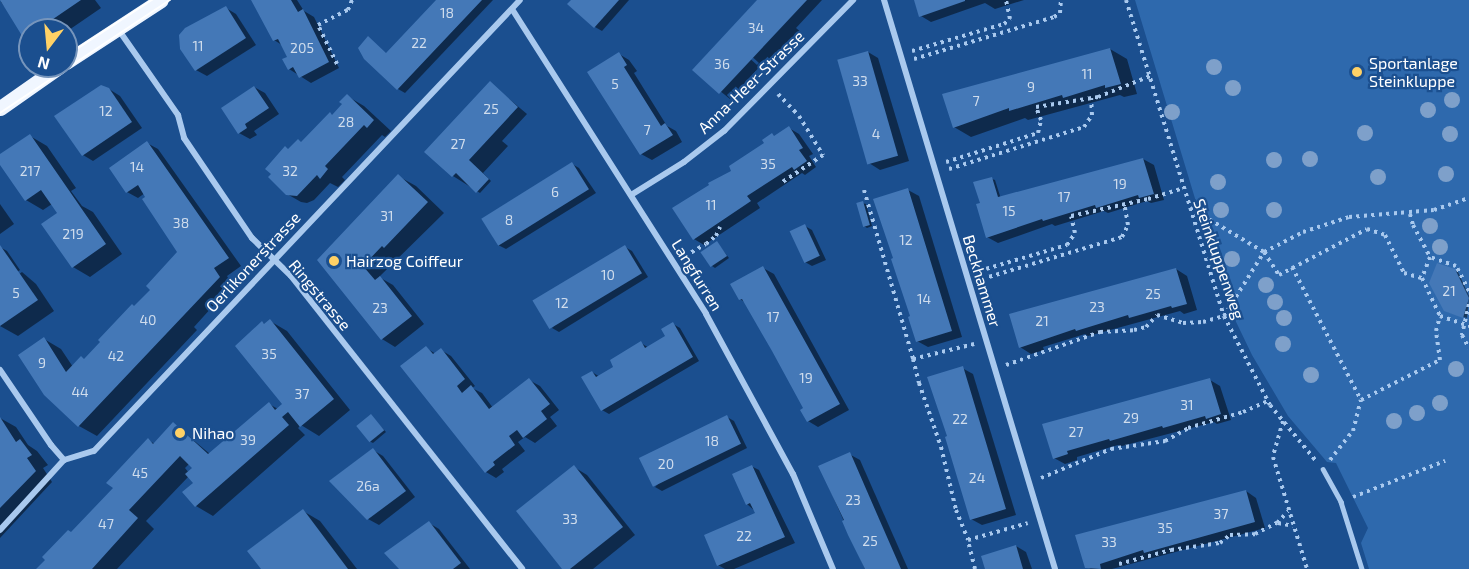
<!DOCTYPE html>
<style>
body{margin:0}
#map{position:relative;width:1469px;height:569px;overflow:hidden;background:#1b4f8f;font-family:"Exo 2",sans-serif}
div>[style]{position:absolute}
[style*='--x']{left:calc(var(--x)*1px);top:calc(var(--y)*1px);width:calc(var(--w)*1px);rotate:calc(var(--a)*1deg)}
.green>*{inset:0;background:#2e69ad}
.shadow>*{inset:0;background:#0007}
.building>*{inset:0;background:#4478b7;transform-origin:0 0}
.path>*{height:4px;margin-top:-2px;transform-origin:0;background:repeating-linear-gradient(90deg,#a9c9ee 0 3px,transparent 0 7.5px)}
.lane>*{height:4.5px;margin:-2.25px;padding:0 2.25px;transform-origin:2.25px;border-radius:2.25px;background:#a9c9ee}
.street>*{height:6px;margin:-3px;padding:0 3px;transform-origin:3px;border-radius:3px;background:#a9c9ee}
.primary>*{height:15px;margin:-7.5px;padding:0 7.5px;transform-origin:7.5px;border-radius:7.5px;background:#f0f6ff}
.tram>*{height:1.5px;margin:-0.75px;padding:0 0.75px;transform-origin:0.75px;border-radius:0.75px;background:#fff}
.trees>*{width:16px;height:16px;margin:-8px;border-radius:50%;background:#7ea0ca}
.dots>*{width:16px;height:16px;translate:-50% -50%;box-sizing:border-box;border:3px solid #1b4f8f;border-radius:50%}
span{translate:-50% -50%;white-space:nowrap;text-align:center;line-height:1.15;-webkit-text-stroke:4.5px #1b4f8f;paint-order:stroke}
.number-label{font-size:14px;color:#d0dded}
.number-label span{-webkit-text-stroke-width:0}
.poi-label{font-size:16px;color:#fff}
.left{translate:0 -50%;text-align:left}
.street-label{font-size:16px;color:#fff}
.north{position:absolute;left:18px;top:18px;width:60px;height:60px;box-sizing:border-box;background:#1b4f8f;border:2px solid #7695bc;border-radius:50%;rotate:196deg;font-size:16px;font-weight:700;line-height:24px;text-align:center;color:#fff}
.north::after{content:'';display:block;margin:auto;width:21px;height:27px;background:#ffd166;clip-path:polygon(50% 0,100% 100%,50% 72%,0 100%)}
</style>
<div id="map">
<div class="green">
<div style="clip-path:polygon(1135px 0,1469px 0,1469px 569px,1369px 569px,1361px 543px,1368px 528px,1336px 463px,1327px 462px,1288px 416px,1252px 355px,1226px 301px)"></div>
</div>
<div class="shadow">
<div style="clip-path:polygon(3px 0,95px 0,101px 8px,66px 32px,30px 30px,30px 40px,1px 2px)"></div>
<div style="clip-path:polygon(253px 0,297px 0,304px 11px,314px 17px,339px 68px,311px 83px,289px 69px,289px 57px,282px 45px,274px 40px)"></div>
<div style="clip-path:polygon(438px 0,493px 0,405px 93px,398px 89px,387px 54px)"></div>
<div style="clip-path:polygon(573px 0,629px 0,602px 31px,595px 27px)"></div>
<div style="clip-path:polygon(evenodd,759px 0,822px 0,796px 28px,802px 33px,770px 67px,763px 63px,730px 99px,694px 70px,759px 0,735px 41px,759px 63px,757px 65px,733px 43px,735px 41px)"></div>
<div style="clip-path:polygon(916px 0,1024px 0,995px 9px,985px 3px,931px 22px,921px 16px)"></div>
<div style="clip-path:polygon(226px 8px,236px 14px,256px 45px,207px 76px,196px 70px)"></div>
<div style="clip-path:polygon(1110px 49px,1127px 59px,1137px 94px,1124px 97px,1120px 95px,1028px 120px,1025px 118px,971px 137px,954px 127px)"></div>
<div style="clip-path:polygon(868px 52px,878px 58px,909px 161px,880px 170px,869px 163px)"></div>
<div style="clip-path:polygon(619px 54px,629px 60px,637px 71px,634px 73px,667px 126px,676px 131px,682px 142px,652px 160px,641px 154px)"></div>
<div style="clip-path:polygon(490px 83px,527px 114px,502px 141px,508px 146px,483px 173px,491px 181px,480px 193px,453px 176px,426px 152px)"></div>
<div style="clip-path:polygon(254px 87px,265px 93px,279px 114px,254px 131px,257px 135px,250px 139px,239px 133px)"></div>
<div style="clip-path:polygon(109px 89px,120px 96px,142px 128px,93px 161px,83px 155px)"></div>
<div style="clip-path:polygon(347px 96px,364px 106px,391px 131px,385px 137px,382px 135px,342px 177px,345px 180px,338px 187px,330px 183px,314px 200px,307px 203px,301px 202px,287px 194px,289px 150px,302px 144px,333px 116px,345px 104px)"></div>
<div style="clip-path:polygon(789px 128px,799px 134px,813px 154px,809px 156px,816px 167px,805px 175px,802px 173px,757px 203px,760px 208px,704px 245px,694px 239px,733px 172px)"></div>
<div style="clip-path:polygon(30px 136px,47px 146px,76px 188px,71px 191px,82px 206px,93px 212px,122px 254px,90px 277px,73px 267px,60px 213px,52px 204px,43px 210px,26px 200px,0 162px,0 156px)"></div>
<div style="clip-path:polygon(147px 143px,158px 149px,241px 266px,227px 276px,232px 285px,194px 327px,197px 330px,97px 436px,79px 426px,45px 394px,44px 339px,61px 349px,73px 367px,85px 360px,152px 290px,179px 252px,145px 193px,138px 198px,127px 192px)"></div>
<div style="clip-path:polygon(1143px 159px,1154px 165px,1164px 200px,1151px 203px,1147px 201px,1108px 213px,1104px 211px,1055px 226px,1052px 224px,998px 243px,987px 237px,984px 203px,992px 179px,995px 180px,1001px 199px)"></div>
<div style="clip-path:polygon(572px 164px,579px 168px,596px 193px,506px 249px,498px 245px)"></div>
<div style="clip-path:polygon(398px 176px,416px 186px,444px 213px,379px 277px,393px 285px,424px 324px,395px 347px,382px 339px,350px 299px)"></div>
<div style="clip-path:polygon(908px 190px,919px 196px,962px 337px,928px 347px,917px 341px,912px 316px)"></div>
<div style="clip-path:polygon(862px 203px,866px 204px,872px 226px,867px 228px,864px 226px)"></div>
<div style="clip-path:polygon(0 204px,14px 224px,0 234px)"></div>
<div style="clip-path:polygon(805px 226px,812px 230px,826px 260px,812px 266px,805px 262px)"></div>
<div style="clip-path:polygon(717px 243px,729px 258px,715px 268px,712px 266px)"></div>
<div style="clip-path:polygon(0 247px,7px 251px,20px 270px,0 284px)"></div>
<div style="clip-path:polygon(625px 247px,632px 251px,648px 277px,559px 332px,552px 328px)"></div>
<div style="clip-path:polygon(763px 268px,774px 274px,849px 410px,818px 427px,808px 421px,805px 409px,746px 303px,740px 299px)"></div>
<div style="clip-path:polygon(1176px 269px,1187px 276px,1197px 310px,1184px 314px,1180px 311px,1088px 336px,1085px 334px,1043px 347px,1044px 350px,1031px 354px,1020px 347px)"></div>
<div style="clip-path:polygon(1454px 270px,1458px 272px,1469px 296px,1467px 318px,1448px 312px)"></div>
<div style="clip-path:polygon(22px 272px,36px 284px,54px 311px,18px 336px,0 326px,0 288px)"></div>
<div style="clip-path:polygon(evenodd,270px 321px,287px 331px,350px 410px,319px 436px,301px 425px,298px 428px,305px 435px,213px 516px,196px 506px,195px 483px,189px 476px,146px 521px,154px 529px,117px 569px,38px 569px,115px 488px,148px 440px,155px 444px,174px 424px,210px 454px,269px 404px,278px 409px,284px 404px,263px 323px,265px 325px,270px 321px,189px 464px,194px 468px,189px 473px,185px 468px,189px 464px)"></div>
<div style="clip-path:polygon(673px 324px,680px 328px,699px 361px,609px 414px,602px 410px,592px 372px,600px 377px,615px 367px,641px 343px,649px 348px,667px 337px)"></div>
<div style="clip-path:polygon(426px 348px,436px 354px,441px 350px,451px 356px,475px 386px,472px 388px,482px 393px,493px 408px,529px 380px,540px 386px,559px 410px,550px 417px,557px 426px,535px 443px,525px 437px,518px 442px,525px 451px,502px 469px,504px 472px,496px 478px,486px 472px)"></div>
<div style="clip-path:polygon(962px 368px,973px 374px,1016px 515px,982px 525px,971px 519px)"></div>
<div style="clip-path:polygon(1210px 380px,1220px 386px,1231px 420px,1217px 424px,1214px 422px,1122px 446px,1118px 445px,1077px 457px,1077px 460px,1065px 464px,1054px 458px,1044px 425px)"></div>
<div style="clip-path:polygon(371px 416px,386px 432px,373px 443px,369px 441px)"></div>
<div style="clip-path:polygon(727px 417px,734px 421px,747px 448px,662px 491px,655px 487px)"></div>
<div style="clip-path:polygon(0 418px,16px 427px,28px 445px,37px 451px,48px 465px,43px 468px,52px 482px,0 538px)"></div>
<div style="clip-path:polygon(373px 450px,383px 456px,415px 497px,379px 525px,368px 519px)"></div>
<div style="clip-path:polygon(849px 454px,860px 460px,908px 569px,865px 569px,820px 467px)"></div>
<div style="clip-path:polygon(751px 466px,759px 470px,795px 543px,734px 569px,725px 569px,718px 565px,757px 513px,747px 504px)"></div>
<div style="clip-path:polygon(574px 467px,587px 475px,635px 535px,593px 569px,564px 569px)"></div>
<div style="clip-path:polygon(1246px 491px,1256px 498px,1265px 528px,1112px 569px,1089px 569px)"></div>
<div style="clip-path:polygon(303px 511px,320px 521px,357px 569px,263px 569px)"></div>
<div style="clip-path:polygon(429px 523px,439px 529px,470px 569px,401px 569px)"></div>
<div style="clip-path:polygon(1016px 546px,1026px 552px,1032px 569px,987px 569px)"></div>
</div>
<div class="building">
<div style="clip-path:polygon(0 0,81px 0,37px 30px,30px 30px,30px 35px,24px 39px)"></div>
<div style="clip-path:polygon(251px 0,291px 0,298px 12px,303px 9px,329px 62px,299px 78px,293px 67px,288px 70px,282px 59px,287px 57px,278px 39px,273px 41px)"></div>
<div style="clip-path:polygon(436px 0,482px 0,397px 90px,364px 59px,358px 48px,368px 36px,386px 53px)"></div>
<div style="clip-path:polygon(571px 0,619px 0,594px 28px,567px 4px)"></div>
<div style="clip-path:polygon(757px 0,807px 0,719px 94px,692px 70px)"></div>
<div style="clip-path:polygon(914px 0,965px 0,965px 1px,919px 17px)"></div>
<div style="clip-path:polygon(226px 6px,246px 38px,195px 71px,180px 49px,179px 35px,185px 28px)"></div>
<div style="clip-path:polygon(1110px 48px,1121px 84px,1105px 88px,1105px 85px,1063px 98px,1062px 95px,1009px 111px,1009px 108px,953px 128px,942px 94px)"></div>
<div style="left:868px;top:51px;width:109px;height:32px;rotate:74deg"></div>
<div style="clip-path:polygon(619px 52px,627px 65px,624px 67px,661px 126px,665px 123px,673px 135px,640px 155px,587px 72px)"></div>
<div style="clip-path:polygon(490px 81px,518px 107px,469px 160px,489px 179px,476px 193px,456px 173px,452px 177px,424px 152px)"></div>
<div style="clip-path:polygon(101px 85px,109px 88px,132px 122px,82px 156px,54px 116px)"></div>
<div style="clip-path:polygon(254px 86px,269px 108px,245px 124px,247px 128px,238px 134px,221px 108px)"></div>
<div style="clip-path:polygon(347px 94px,374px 120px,367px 128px,364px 125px,325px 166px,328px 169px,320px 179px,317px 175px,297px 196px,286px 195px,268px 177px,271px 174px,265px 169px,285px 146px,288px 149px,298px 139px,301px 142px,330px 112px,332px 115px,342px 104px,339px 102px)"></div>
<div style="clip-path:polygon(789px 126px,803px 148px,799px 150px,807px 161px,794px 170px,792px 167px,747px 196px,751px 201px,693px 240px,672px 208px,709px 185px,708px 183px,731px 171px,729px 166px,764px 143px,762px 140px,772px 133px,774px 136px)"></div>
<div style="clip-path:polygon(30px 134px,106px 244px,72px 268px,41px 224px,57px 213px,41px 190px,25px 201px,0 165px,0 154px)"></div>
<div style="clip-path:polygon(147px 141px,229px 258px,214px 268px,220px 277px,78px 427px,44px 395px,18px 355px,44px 337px,66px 372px,81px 356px,84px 359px,100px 342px,98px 340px,132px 304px,134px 306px,150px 290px,146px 286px,177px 252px,142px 199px,145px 197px,138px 185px,126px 193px,109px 168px)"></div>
<div style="clip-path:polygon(1143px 158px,1154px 194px,1139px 198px,1138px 195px,1096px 208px,1095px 205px,1043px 221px,1042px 219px,986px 238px,976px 204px,980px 203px,973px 182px,992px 177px,998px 197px)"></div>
<div style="left:572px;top:162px;width:32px;height:107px;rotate:58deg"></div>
<div style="clip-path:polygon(398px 174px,428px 202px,384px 248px,382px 246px,363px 266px,375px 280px,380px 276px,412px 316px,381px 340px,317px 260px)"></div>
<div style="clip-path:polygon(908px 188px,952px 331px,916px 342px,908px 317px,910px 316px,891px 259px,893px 258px,873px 199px)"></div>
<div style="left:863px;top:201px;width:25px;height:7px;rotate:74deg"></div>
<div style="left:805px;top:224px;width:35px;height:17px;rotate:65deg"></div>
<div style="left:717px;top:241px;width:18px;height:20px;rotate:56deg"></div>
<div style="clip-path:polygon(0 245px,38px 300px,0 326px)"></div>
<div style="left:625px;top:245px;width:33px;height:108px;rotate:59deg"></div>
<div style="clip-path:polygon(1437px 263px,1455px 269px,1469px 298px,1463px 318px,1444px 311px,1429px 283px)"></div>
<div style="clip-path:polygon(763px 266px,840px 404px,807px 422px,800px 410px,803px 408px,772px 351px,742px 299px,739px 300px,730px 284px)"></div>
<div style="clip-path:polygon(1176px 268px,1187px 304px,1172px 308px,1171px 306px,1129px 318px,1128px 315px,1076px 331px,1075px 329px,1019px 348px,1009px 314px)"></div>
<div style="clip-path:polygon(270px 319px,334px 399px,300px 427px,288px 412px,282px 417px,289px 425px,195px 507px,182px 492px,193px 483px,185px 474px,192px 468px,180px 456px,129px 510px,138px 518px,92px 569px,36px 569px,45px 560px,42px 557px,68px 530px,71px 532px,113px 488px,106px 483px,148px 438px,153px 444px,173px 422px,208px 454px,269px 402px,275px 410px,282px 404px,235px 346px,262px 321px,264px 324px)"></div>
<div style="clip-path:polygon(673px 322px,693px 357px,601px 411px,581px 377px,592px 371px,596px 377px,613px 367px,610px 360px,641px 341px,645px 348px,665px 336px,661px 329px)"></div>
<div style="clip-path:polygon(426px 346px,433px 354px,441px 348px,465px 379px,457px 386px,462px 393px,471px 385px,489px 409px,529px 378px,550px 404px,541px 411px,547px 419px,523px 438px,517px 430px,509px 436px,515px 445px,493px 462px,495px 465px,485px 473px,400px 366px)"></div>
<div style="clip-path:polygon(963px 366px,1006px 509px,970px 520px,945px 437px,947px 436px,927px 377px)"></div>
<div style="clip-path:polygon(1210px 378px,1221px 414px,1206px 419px,1205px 416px,1163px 428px,1162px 426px,1110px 441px,1109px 439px,1067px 451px,1068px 454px,1053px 459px,1042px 424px)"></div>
<div style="left:371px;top:414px;width:21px;height:19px;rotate:51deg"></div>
<div style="left:727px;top:415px;width:32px;height:98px;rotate:64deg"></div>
<div style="clip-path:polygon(0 417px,16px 442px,20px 439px,32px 455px,27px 458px,36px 471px,0 508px)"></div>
<div style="clip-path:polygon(373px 448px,406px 491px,367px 520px,329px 481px)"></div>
<div style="clip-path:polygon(850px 452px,880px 521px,901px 569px,865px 569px,848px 535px,842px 521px,844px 520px,818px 466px)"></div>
<div style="clip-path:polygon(574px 465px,623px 527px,570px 569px,562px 569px,516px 511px)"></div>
<div style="clip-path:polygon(752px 465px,785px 537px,717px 566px,704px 535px,755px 513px,750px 503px,746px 505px,732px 474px)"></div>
<div style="clip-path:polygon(1246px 490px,1255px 522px,1144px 553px,1143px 550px,1100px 564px,1101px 569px,1085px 568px,1075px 535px)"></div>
<div style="clip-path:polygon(303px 509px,348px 569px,261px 569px,247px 551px)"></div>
<div style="clip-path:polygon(429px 521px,461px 563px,453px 569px,399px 569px,384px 553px)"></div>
<div style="clip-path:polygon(1016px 545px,1023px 569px,985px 569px,981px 556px)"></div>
</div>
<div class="path">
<div style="--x:1126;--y:0;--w:331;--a:72.8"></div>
<div style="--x:1224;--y:316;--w:100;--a:62.7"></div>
<div style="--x:1270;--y:405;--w:72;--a:50.6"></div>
<div style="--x:912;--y:51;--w:96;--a:-16.4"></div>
<div style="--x:1004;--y:24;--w:8;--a:-40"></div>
<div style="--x:1010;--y:19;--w:19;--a:-102"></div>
<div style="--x:914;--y:59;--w:146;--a:-16.7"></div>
<div style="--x:1054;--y:17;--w:7;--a:-34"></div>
<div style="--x:1060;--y:13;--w:13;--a:-86"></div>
<div style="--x:337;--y:64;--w:43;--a:-116"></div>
<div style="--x:318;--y:25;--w:34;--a:-27"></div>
<div style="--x:348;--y:10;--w:11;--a:-68"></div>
<div style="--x:778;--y:94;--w:30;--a:46"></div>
<div style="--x:799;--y:116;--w:46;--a:58.4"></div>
<div style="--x:823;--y:155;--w:50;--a:146.3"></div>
<div style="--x:946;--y:162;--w:96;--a:-17.5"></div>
<div style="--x:1038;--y:133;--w:13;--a:-77"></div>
<div style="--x:1041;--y:120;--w:14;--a:-111"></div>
<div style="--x:1036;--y:107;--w:63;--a:-9.2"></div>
<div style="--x:1098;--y:97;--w:56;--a:-22"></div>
<div style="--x:949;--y:169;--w:141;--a:-17.3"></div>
<div style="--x:1084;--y:127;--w:14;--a:-56"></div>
<div style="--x:1092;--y:115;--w:17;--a:-93"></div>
<div style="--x:864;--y:190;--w:176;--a:73.8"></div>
<div style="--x:913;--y:359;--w:63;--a:-13.8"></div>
<div style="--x:1190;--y:208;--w:86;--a:30.7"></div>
<div style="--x:1264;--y:252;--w:44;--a:-27.1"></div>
<div style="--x:1303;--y:232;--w:48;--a:-18.1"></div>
<div style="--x:1349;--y:217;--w:85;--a:-4.7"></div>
<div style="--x:1434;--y:210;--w:37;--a:-19"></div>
<div style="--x:1410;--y:214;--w:11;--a:75"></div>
<div style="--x:1413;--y:225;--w:36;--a:62"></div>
<div style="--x:685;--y:256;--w:24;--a:-30"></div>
<div style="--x:706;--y:244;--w:13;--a:-39"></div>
<div style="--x:716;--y:236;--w:10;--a:-66"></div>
<div style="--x:1292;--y:267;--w:150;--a:62.6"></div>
<div style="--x:1361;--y:400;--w:89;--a:-26.9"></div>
<div style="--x:1440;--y:360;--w:29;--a:-98"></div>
<div style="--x:1436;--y:331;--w:16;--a:-75"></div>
<div style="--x:979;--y:271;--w:92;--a:-16.5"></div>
<div style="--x:1067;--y:245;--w:14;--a:-56"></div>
<div style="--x:1075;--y:233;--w:17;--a:-103"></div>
<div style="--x:1071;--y:216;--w:79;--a:-12.4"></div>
<div style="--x:1148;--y:199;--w:37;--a:-17"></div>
<div style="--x:982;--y:279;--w:146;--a:-16.7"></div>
<div style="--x:1122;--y:237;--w:13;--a:-63"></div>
<div style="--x:1128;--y:225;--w:22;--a:-100"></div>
<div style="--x:1469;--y:291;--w:28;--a:-117"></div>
<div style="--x:1456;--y:266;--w:28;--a:-161"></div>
<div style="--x:1430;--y:257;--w:22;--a:111"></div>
<div style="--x:1422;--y:278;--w:42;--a:64.7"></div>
<div style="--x:1440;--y:316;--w:31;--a:19"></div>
<div style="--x:1469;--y:304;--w:32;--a:103"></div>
<div style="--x:1462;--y:335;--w:15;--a:62"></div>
<div style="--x:913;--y:359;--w:25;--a:76"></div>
<div style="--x:919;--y:383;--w:68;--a:71"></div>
<div style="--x:941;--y:447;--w:65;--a:76.6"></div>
<div style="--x:956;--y:510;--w:32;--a:68"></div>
<div style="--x:1006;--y:365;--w:100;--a:-19.3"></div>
<div style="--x:1100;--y:332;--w:34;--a:-3"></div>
<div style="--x:1134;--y:330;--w:12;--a:-14"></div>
<div style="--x:1146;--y:327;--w:16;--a:-47"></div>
<div style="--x:1157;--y:315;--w:27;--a:17"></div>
<div style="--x:1183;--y:323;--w:20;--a:-3"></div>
<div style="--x:1203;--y:322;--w:22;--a:-16"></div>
<div style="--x:1224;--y:316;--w:75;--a:-58"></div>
<div style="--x:1264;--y:252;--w:27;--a:57"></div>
<div style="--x:1279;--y:275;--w:99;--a:-27.6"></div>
<div style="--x:1367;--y:229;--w:19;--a:18"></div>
<div style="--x:1385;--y:235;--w:42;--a:63.4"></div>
<div style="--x:1404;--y:273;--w:19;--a:16"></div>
<div style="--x:1283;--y:421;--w:37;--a:106"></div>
<div style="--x:1273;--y:457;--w:117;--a:73.1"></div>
<div style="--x:1330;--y:460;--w:37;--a:-52"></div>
<div style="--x:1353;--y:431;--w:32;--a:-76"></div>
<div style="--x:1041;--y:478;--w:76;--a:-22.5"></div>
<div style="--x:1111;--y:449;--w:55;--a:-8.4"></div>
<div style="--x:1165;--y:441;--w:26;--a:-29"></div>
<div style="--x:1188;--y:428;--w:57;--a:-16.2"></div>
<div style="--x:1243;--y:412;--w:27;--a:-24"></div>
<div style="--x:1353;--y:497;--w:99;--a:-21.4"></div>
<div style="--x:1278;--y:523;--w:15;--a:11"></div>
<div style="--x:1119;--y:564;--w:54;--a:-15.1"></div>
<div style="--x:1171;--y:550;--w:49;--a:-8.1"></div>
<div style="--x:1220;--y:543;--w:13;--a:-39"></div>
<div style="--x:1230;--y:535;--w:25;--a:-2"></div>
<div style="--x:1255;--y:534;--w:25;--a:-27"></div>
<div style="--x:1277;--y:523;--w:16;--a:-47"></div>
<div style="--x:975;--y:569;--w:30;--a:-104"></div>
<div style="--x:968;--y:540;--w:62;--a:-15.8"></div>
</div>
<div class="lane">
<div style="--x:1323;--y:469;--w:38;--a:61"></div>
<div style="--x:1341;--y:502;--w:70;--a:72.6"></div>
</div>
<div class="street">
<div style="--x:884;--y:0;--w:594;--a:73.27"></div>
<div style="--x:512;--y:9;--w:361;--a:57.5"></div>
<div style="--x:706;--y:314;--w:182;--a:61.5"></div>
<div style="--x:793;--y:474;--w:103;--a:67.2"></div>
<div style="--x:118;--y:29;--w:105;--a:55.1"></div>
<div style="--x:178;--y:115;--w:24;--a:75"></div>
<div style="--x:184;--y:138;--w:121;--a:55.8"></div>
<div style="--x:252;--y:238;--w:54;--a:44.3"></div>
<div style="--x:291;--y:276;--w:373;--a:51.7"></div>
<div style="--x:631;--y:195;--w:62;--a:-31.9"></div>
<div style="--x:684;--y:162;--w:51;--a:-37.8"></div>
<div style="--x:724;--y:131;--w:184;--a:-45.4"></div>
<div style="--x:0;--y:370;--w:91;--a:55.8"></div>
<div style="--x:51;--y:445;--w:20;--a:49"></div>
<div style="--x:0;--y:530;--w:95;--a:-47.6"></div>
<div style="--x:64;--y:460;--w:31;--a:-17"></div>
<div style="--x:94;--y:451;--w:620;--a:-46.63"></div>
</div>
<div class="primary">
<div style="--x:66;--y:62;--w:113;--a:-33.1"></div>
<div style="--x:0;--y:108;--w:73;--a:-35"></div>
</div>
<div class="tram">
<div style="--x:66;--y:56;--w:103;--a:-33.1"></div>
<div style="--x:0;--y:113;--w:204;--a:-33.6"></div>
</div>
<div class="trees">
<div style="left:1214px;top:67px"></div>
<div style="left:1233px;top:88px"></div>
<div style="left:1452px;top:100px"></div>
<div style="left:1428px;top:110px"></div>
<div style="left:1172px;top:112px"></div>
<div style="left:1365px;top:133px"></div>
<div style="left:1450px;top:134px"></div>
<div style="left:1310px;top:159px"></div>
<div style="left:1274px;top:160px"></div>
<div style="left:1446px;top:174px"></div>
<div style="left:1378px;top:177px"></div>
<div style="left:1218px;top:182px"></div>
<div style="left:1221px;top:210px"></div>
<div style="left:1274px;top:210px"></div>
<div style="left:1430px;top:226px"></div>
<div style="left:1440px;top:247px"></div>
<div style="left:1232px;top:259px"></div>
<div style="left:1266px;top:285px"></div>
<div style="left:1275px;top:302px"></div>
<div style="left:1284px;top:318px"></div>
<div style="left:1283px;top:344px"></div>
<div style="left:1456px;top:369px"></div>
<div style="left:1311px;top:375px"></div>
<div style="left:1440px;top:403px"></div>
<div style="left:1417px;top:413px"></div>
<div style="left:1394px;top:421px"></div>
</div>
<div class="dots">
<div style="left:1357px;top:72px;background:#ffd166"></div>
<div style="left:334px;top:261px;background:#ffd166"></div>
<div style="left:180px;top:433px;background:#ffd166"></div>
</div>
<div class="number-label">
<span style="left:447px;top:13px">18</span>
<span style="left:756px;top:28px">34</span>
<span style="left:419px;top:43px">22</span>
<span style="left:198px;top:46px">11</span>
<span style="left:302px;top:48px">205</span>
<span style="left:722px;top:64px">36</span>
<span style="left:1087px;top:74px">11</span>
<span style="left:860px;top:81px">33</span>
<span style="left:615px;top:84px">5</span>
<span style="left:1031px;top:87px">9</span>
<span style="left:976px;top:101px">7</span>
<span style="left:491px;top:109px">25</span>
<span style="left:106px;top:111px">12</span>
<span style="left:346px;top:122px">28</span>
<span style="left:647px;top:130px">7</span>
<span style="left:876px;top:134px">4</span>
<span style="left:458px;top:144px">27</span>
<span style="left:768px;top:164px">35</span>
<span style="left:137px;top:167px">14</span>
<span style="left:30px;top:171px">217</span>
<span style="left:290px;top:171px">32</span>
<span style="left:1120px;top:184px">19</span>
<span style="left:555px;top:192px">6</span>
<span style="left:1064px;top:197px">17</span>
<span style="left:711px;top:205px">11</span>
<span style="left:1009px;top:211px">15</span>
<span style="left:387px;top:216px">31</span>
<span style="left:509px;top:220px">8</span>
<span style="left:181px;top:223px">38</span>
<span style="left:73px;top:234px">219</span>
<span style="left:906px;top:240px">12</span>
<span style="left:608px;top:275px">10</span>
<span style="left:1449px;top:291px">21</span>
<span style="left:16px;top:293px">5</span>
<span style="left:1153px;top:294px">25</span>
<span style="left:924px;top:299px">14</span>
<span style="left:562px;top:303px">12</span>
<span style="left:1097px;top:307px">23</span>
<span style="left:380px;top:308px">23</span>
<span style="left:773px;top:317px">17</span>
<span style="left:148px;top:320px">40</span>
<span style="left:1042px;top:321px">21</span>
<span style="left:269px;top:354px">35</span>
<span style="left:116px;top:356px">42</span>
<span style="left:42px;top:363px">9</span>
<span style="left:806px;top:378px">19</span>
<span style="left:80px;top:392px">44</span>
<span style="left:302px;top:394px">37</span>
<span style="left:1187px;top:405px">31</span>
<span style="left:1131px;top:418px">29</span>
<span style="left:960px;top:419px">22</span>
<span style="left:1076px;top:432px">27</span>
<span style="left:248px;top:440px">39</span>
<span style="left:712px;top:441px">18</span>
<span style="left:666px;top:464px">20</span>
<span style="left:140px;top:473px">45</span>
<span style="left:977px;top:478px">24</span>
<span style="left:368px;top:486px">26a</span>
<span style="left:853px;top:500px">23</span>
<span style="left:1221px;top:514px">37</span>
<span style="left:570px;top:519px">33</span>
<span style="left:106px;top:524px">47</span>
<span style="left:1165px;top:528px">35</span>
<span style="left:744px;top:536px">22</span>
<span style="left:870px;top:541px">25</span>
<span style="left:1109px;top:542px">33</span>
</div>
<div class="poi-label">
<span class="left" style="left:1369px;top:72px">Sportanlage<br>Steinkluppe</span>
<span class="left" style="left:346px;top:261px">Hairzog Coiffeur</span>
<span class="left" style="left:192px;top:433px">Nihao</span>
</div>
<div class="street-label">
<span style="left:751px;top:82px;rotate:-44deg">Anna-Heer-Strasse</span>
<span style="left:1219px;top:259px;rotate:71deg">Steinkluppenweg</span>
<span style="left:253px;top:262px;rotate:-47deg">Oerlikonerstrasse</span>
<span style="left:697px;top:275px;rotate:58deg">Langfurren</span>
<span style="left:982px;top:281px;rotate:73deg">Beckhammer</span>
<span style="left:320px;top:295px;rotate:50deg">Ringstrasse</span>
</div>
<div class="north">N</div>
</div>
